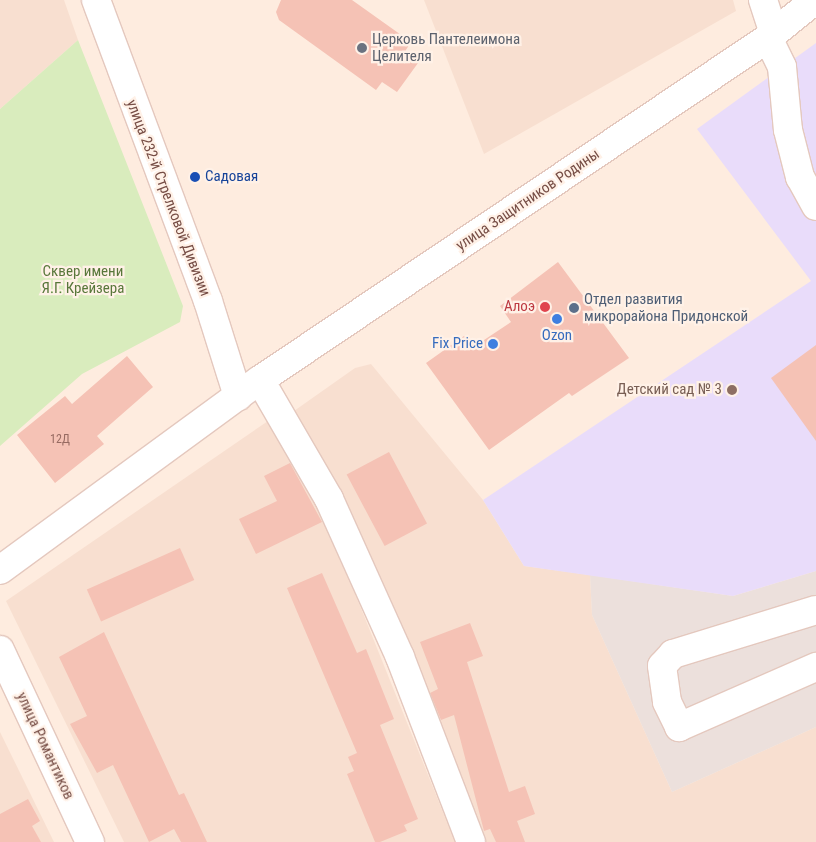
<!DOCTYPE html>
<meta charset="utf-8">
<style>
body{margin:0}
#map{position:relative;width:816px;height:842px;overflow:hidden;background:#feecdf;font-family:"Roboto Condensed",sans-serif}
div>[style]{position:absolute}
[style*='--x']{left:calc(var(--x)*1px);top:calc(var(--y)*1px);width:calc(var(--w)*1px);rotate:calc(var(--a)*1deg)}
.residential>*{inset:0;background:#f8dfd0}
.industrial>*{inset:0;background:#ece0dc}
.education>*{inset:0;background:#e9dcfa}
.green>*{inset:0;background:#d9ecbd}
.building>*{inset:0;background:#f5c2b5;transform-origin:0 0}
.roads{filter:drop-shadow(1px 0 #e4c8be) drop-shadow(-1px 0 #e4c8be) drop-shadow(0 1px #e4c8be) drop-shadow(0 -1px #e4c8be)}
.minor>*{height:28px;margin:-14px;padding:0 14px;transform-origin:14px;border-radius:14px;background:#fff}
.dots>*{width:14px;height:14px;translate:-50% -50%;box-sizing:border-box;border:2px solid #fff1e7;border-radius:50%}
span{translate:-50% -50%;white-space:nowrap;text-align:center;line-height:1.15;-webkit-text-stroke:4.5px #fff1e7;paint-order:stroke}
.number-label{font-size:12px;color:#966a61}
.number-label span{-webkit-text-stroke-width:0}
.worship-label{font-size:15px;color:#5b616d}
.left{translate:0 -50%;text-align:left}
.transit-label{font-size:15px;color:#164399}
.street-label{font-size:15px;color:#764d45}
.park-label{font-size:15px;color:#58773a}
.service-label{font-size:15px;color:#4e5e75}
.health-label{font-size:15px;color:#be3a42}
.right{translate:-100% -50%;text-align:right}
.shop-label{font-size:15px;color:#366cbe}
.education-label{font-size:15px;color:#785e54}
</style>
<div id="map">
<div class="residential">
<div style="clip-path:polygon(0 0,64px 0,78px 40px,0 109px)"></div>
<div style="clip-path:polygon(424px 0,733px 0,736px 11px,484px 154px)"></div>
<div style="clip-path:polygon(371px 364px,483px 500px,524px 566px,590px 575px,592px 615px,672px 792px,816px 727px,816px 842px,486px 842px,350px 516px,294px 411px,355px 368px)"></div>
<div style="clip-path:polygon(268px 421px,317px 499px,455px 842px,124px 842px,6px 601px)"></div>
<div style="clip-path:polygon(0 732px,54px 842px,0 842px)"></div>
</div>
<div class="industrial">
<div style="clip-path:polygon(816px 571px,816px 727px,672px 792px,592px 615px,590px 575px,733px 596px)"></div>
</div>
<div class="education">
<div style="clip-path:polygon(816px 43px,816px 571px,733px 596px,524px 566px,483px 500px,811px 281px,697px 129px)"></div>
</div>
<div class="green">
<div style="clip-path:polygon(78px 40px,183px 306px,180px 322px,82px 374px,0 446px,0 109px)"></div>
</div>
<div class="building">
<div style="clip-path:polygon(281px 0,352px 0,411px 42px,404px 53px,418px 63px,397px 92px,382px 82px,376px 90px,279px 20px,276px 12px)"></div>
<div style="clip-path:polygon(558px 262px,629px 358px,572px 396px,569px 393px,489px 450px,426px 363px,464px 336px,475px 346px,511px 322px,500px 306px)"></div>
<div style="clip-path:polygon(816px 345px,816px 441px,771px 378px)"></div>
<div style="clip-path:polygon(127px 356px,153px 387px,97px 436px,104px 444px,55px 483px,17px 435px,65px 396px,72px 404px)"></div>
<div style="left:389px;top:452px;width:81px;height:48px;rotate:62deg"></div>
<div style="clip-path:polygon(290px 463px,322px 522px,256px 554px,239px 519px,277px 501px,264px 476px)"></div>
<div style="left:180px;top:548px;width:35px;height:102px;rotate:66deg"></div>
<div style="clip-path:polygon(322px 573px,357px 653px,366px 649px,394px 719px,380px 725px,418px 819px,404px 825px,407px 831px,380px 842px,375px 842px,347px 774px,354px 771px,348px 757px,357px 753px,287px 588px)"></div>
<div style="clip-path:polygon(470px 623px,483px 656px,467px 662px,509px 792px,525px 786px,535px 814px,517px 821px,525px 842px,496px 842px,490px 829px,484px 831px,454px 715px,441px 720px,430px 693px,438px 689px,420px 642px)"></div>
<div style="clip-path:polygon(104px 632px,179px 795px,184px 793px,207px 842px,181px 842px,174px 829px,149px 842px,113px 765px,97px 773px,70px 724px,87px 716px,59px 657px)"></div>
<div style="clip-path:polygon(28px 799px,40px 821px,32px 826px,41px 842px,0 842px,0 814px)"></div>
</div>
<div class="roads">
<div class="minor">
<div style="--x:96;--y:0;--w:321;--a:69.6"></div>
<div style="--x:208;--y:301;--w:100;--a:72.5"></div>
<div style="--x:763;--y:0;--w:35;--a:72"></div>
<div style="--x:768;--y:38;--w:32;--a:64"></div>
<div style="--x:782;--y:67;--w:63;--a:84.6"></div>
<div style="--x:788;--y:130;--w:49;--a:75.7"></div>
<div style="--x:800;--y:177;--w:33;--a:61"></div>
<div style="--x:260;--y:380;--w:138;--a:59.9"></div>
<div style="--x:329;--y:499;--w:173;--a:65.8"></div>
<div style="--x:400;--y:657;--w:198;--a:69"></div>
<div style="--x:0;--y:570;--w:322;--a:-36.2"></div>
<div style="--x:260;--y:380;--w:612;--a:-33.95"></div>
<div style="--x:768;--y:38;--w:60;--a:-39"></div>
<div style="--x:816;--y:610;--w:150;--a:162.9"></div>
<div style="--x:673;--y:654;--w:16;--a:133"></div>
<div style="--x:662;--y:666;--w:36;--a:82"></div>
<div style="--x:667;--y:702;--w:28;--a:64"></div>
<div style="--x:679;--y:727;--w:150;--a:-23.7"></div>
<div style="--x:0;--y:650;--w:212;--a:64.9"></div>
</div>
</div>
<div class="dots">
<div style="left:362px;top:48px;background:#6b7280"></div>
<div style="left:195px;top:177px;background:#1a4fb4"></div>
<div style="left:545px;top:307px;background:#e0444e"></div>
<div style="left:574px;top:308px;background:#5c6f8a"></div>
<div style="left:557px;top:319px;background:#3f7fe0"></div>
<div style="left:493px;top:344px;background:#3f7fe0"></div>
<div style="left:732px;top:390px;background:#8d6e63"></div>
</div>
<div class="number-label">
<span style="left:60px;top:440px">12Д</span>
</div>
<div class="worship-label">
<span class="left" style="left:372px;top:48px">Церковь Пантелеимона<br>Целителя</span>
</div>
<div class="transit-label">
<span class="left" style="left:205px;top:177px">Садовая</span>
</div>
<div class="street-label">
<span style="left:168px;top:198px;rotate:69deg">улица 232-й Стрелковой Дивизии</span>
<span style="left:528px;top:200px;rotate:-34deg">улица Защитников Родины</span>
<span style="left:45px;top:746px;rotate:65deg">улица Романтиков</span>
</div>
<div class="park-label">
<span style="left:83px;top:280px">Сквер имени<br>Я.Г. Крейзера</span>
</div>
<div class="service-label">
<span class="left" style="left:584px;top:308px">Отдел развития<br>микрорайона Придонской</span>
</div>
<div class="health-label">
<span class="right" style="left:535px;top:307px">Алоэ</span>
</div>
<div class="shop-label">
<span style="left:557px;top:336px">Ozon</span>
<span class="right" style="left:483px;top:344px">Fix Price</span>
</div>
<div class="education-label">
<span class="right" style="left:722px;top:390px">Детский сад № 3</span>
</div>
</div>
